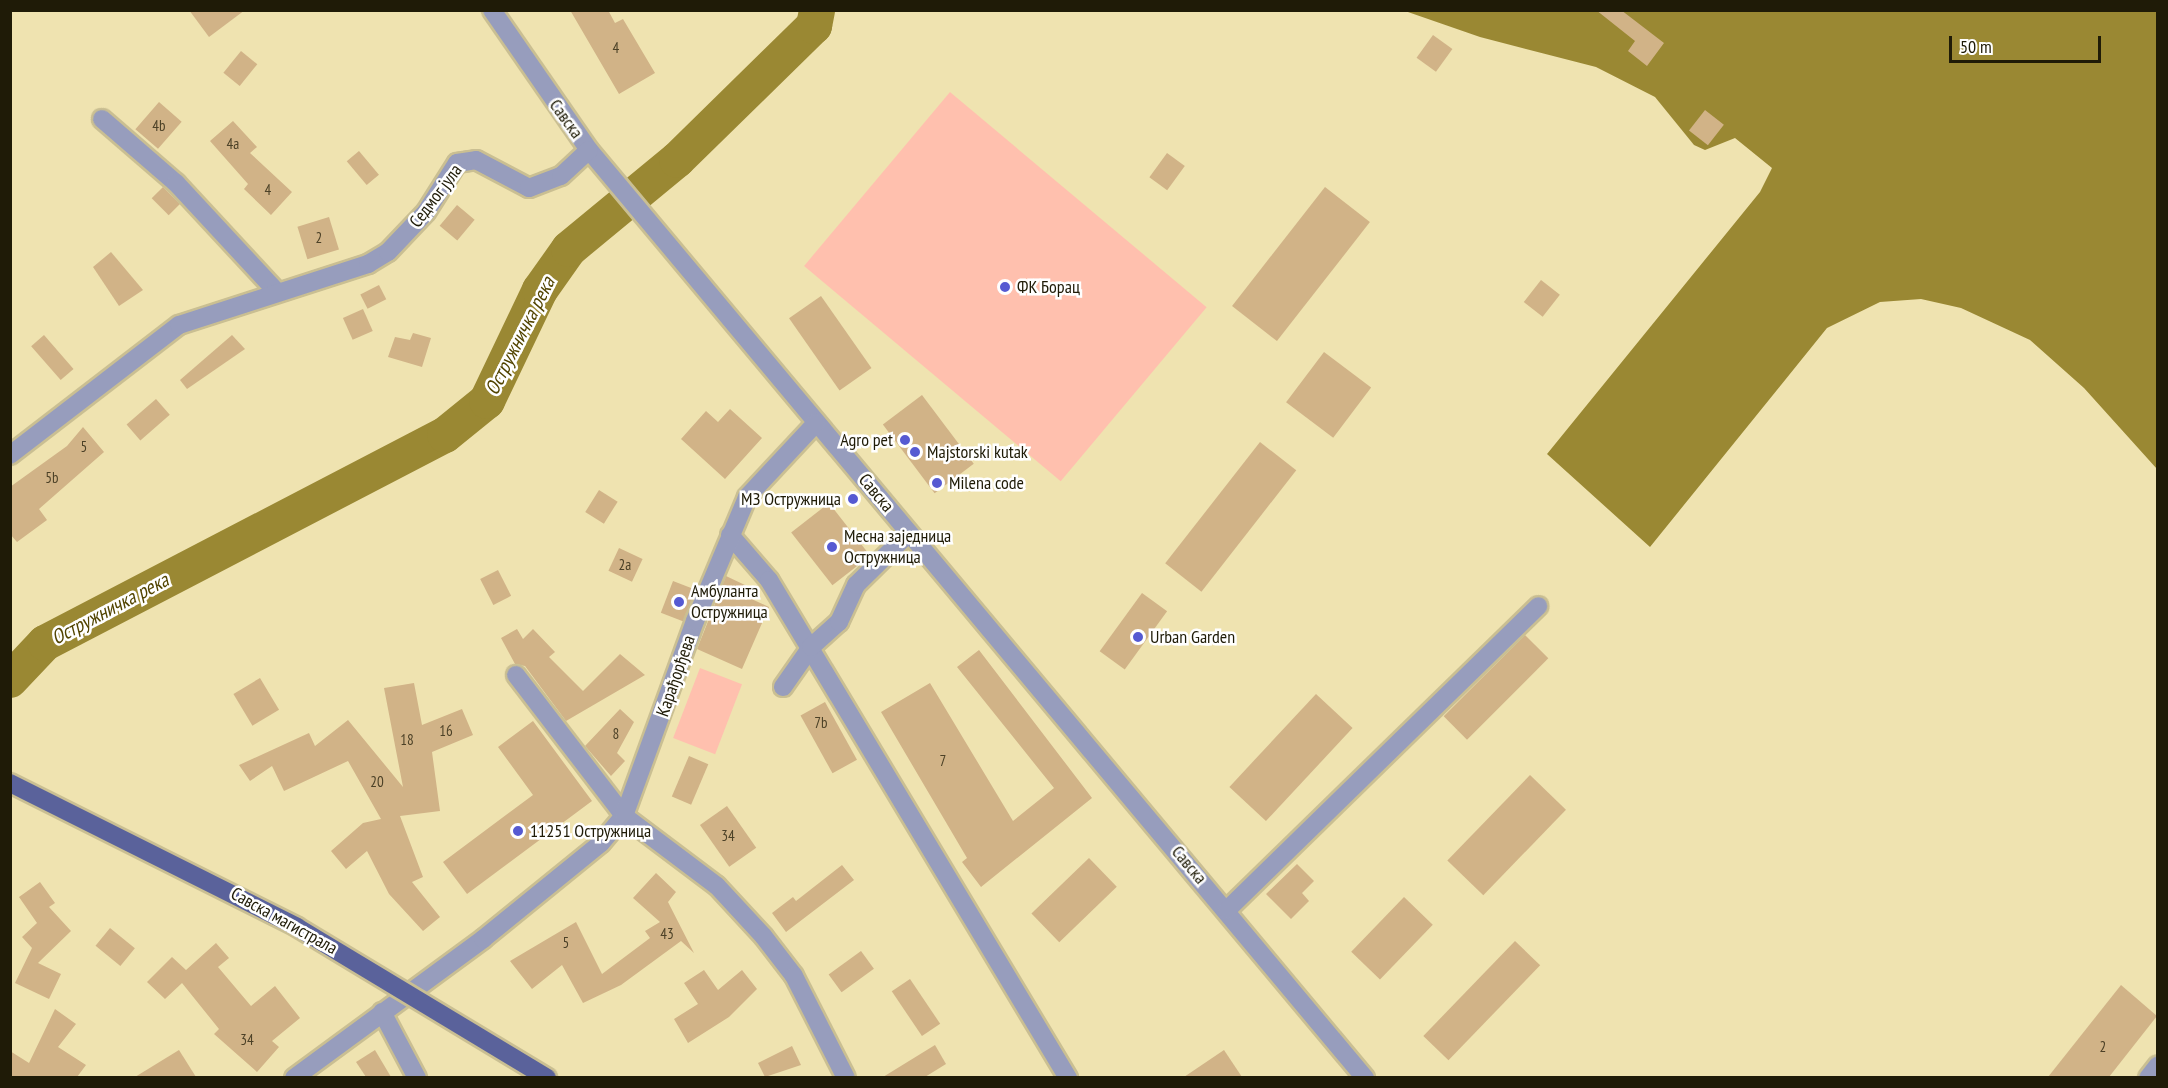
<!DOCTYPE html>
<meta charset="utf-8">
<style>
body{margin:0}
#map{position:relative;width:2168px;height:1088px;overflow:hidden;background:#efe3b0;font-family:"PT Sans Narrow",sans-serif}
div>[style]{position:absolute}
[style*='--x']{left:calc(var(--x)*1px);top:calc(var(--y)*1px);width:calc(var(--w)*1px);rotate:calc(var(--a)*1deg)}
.green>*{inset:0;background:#ffc0ae;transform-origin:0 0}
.water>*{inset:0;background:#9a8833}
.river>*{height:36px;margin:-18px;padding:0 18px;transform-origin:18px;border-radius:18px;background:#9a8833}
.building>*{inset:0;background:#d1b387;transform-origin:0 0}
.roads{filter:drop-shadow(2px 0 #cabf92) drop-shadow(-2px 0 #cabf92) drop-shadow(0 2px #cabf92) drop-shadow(0 -2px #cabf92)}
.minor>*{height:18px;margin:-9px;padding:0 9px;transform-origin:9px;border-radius:9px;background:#979dbd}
.bridges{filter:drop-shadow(2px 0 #cabf92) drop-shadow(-2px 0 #cabf92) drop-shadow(0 2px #cabf92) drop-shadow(0 -2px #cabf92)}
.major-bridge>*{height:18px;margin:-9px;padding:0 9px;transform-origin:9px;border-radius:9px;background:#5a629b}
.dots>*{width:16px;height:16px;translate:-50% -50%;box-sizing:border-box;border:3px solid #fff;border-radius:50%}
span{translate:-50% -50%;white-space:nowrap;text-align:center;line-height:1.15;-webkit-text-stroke:5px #fff;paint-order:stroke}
.number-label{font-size:15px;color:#4c4127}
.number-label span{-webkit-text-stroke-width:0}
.street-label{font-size:18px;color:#1f1b07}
.poi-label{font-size:18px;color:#1f1b07}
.left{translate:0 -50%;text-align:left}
.right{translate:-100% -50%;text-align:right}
.water-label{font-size:20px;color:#524400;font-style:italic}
.frame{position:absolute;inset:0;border:12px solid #1f1b07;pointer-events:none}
.scale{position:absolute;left:1949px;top:36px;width:152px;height:27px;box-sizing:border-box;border:3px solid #1f1b07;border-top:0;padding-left:8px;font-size:18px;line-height:21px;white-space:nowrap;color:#1f1b07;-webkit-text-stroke:4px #fff;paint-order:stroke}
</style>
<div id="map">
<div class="green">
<div style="left:950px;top:92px;width:335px;height:227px;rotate:40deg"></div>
<div style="left:700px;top:668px;width:45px;height:75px;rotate:21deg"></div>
</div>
<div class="water">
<div style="clip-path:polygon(1405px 11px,2157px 11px,2157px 469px,2084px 388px,2030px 340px,1961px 308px,1921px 299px,1880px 302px,1827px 328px,1650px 547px,1547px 454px,1760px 192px,1772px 168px,1735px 138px,1705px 150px,1694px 145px,1655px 97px,1596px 67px,1480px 37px)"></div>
</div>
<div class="river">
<div style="--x:10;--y:680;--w:51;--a:-46.6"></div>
<div style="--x:45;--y:643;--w:451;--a:-27.5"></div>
<div style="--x:445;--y:435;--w:54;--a:-39"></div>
<div style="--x:487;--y:401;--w:123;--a:-64.5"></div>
<div style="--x:540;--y:290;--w:50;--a:-54.7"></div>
<div style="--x:569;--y:249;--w:140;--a:-39.5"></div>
<div style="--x:677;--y:160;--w:192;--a:-44.4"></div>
<div style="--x:814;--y:26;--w:16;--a:-79"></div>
</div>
<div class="building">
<div style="clip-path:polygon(189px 10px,245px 10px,209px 37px)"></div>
<div style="clip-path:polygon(570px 10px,608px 10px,615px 23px,623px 19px,655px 73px,619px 94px)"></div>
<div style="clip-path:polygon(1596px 10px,1621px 10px,1664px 43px,1647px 66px,1628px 51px,1635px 41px)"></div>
<div style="left:1433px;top:35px;width:24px;height:28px;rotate:36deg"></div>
<div style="left:241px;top:51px;width:21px;height:28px;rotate:39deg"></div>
<div style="left:159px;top:102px;width:30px;height:36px;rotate:41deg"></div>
<div style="left:1705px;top:110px;width:24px;height:26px;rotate:38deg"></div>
<div style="clip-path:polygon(233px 121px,257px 147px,250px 153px,292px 192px,271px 215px,244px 189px,248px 184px,210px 141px)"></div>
<div style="left:359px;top:151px;width:31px;height:16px;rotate:50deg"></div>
<div style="left:1167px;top:153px;width:22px;height:30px;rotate:36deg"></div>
<div style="left:163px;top:187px;width:24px;height:16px;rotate:45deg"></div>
<div style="left:1325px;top:187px;width:57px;height:151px;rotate:38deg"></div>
<div style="left:457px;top:205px;width:23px;height:27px;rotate:40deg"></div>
<div style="left:329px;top:217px;width:34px;height:33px;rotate:73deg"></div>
<div style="clip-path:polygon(111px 252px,143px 290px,119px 306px,93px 267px)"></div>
<div style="left:1541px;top:280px;width:24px;height:28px;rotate:38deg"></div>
<div style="left:379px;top:285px;width:16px;height:21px;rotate:63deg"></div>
<div style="left:821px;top:296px;width:88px;height:39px;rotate:55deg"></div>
<div style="left:363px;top:309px;width:24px;height:22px;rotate:66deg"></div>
<div style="clip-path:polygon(413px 333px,431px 338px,422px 367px,388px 357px,395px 337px,410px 340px)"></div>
<div style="left:44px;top:335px;width:45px;height:17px;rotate:49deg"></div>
<div style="clip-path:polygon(232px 335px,245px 349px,187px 389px,180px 380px)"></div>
<div style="left:1324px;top:352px;width:59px;height:63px;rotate:37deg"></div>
<div style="left:922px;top:395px;width:86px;height:49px;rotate:53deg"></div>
<div style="left:156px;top:399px;width:21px;height:39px;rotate:49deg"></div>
<div style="clip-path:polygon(730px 409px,762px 438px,725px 479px,681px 439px,706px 411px,718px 422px)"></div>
<div style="clip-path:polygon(83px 427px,104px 452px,39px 509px,47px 520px,17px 542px,10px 534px,10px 487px,67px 446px)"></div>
<div style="left:1260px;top:442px;width:46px;height:154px;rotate:38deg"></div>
<div style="left:599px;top:490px;width:22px;height:26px;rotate:32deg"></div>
<div style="left:829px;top:503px;width:67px;height:48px;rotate:52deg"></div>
<div style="left:619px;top:548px;width:26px;height:25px;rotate:25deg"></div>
<div style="left:498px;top:570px;width:29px;height:20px;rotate:63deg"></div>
<div style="clip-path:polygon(726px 576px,747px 586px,743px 595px,769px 607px,742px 669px,697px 649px)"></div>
<div style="left:673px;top:581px;width:25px;height:34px;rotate:21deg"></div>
<div style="left:1142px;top:593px;width:31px;height:72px;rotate:36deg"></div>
<div style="clip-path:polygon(517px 629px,523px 639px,533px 629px,555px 652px,549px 657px,583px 691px,620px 654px,645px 675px,566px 721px,525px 666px,515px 664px,501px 638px)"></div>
<div style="left:1525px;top:635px;width:33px;height:115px;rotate:45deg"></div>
<div style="clip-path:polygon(979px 650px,1092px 798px,981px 887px,962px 862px,967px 858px,881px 712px,930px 683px,1013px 821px,1054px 788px,957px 667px)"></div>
<div style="left:260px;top:678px;width:37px;height:31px;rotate:59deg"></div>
<div style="clip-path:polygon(414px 683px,422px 725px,462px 709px,473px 735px,432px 752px,440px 811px,400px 816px,423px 877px,412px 882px,440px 917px,423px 931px,389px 894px,367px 851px,346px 869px,331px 851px,363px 823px,381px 819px,348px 761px,284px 791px,272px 766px,250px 781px,239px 765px,309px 733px,315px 746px,348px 720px,403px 787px,384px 688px)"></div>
<div style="left:1316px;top:694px;width:50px;height:127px;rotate:43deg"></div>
<div style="left:825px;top:702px;width:66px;height:28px;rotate:61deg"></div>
<div style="clip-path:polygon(620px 709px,634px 722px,617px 753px,625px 761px,611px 776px,585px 746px)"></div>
<div style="clip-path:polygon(533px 721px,592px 801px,467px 894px,443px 862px,533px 795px,498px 747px)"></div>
<div style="left:689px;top:756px;width:21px;height:44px;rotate:23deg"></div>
<div style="left:1530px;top:775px;width:50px;height:119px;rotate:44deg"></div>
<div style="left:727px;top:806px;width:51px;height:33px;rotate:55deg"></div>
<div style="left:1089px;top:858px;width:40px;height:80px;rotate:46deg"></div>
<div style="clip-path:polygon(1297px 864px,1314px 881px,1302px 893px,1309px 901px,1291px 919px,1266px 894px)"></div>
<div style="clip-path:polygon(842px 865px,854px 880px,786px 932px,772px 913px,793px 897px,796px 901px)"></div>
<div style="clip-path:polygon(656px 873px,676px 892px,668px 902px,694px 953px,681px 941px,621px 985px,583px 1003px,562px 965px,532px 989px,510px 961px,576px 922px,602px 974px,650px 938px,645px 931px,660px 922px,633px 898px)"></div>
<div style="clip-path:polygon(40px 882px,55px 903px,49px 907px,71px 931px,38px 963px,61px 974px,49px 999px,15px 983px,32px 948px,22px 937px,37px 923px,19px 897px)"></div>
<div style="left:1404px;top:897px;width:40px;height:76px;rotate:44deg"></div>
<div style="left:110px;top:928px;width:32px;height:23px;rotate:39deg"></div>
<div style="left:1515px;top:941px;width:35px;height:132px;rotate:44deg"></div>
<div style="clip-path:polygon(216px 943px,229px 958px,218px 967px,251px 1006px,275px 986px,300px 1018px,272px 1041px,279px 1047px,257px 1072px,214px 1034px,219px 1029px,182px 983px,165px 999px,147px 982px,172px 957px,186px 970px)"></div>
<div style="left:861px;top:951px;width:22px;height:40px;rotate:54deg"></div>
<div style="clip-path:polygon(704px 970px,718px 990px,742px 970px,757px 989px,729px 1017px,688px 1043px,674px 1019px,698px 1004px,684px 983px)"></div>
<div style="left:910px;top:979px;width:54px;height:22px;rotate:56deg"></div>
<div style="clip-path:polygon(2121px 985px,2157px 1016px,2109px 1077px,2048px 1077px)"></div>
<div style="clip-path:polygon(55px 1009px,76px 1024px,58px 1047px,86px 1065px,77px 1077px,10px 1077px,10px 1051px,29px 1063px)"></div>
<div style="clip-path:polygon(935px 1045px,946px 1064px,925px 1077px,883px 1077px)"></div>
<div style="clip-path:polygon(792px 1046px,801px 1065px,765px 1077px,758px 1063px)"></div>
<div style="clip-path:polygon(179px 1050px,196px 1077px,135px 1077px)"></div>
<div style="clip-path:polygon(375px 1050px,391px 1077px,366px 1077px,356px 1062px)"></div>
<div style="clip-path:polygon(1224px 1050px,1242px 1077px,1184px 1077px)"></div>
</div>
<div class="roads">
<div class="minor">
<div style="--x:492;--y:10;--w:170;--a:55.3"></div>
<div style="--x:589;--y:150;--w:1210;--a:50.1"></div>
<div style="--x:102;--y:119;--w:98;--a:40.9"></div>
<div style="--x:176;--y:183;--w:147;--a:47.2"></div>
<div style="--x:10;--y:455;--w:213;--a:-37.6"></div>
<div style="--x:179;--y:325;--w:199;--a:-17.9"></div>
<div style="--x:368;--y:264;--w:23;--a:-31"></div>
<div style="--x:388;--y:252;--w:55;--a:-46.5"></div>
<div style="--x:426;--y:212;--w:58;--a:-57.7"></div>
<div style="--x:457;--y:163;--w:19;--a:-9"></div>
<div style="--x:476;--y:160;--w:60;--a:27.8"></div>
<div style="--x:529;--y:188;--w:34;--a:-21"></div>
<div style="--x:561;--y:176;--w:38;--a:-43"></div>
<div style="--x:730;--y:535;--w:60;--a:49.1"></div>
<div style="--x:769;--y:580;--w:581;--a:59.02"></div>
<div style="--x:516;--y:675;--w:178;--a:52.5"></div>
<div style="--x:624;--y:816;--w:116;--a:37"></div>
<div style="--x:717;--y:886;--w:69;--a:47.3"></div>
<div style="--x:764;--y:937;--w:49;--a:52.4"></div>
<div style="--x:794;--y:976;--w:114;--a:63"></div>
<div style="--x:783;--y:687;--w:49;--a:-55"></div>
<div style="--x:811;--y:647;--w:38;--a:-42"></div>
<div style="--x:839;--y:622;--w:41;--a:-65.3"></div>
<div style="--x:856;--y:585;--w:74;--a:-44.5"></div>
<div style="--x:1227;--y:910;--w:435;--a:-44.3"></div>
<div style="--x:382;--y:1012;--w:75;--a:62.1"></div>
<div style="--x:294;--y:1078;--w:235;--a:-36.3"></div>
<div style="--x:483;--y:939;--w:152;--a:-39.1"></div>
<div style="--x:601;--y:843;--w:35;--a:-50"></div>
<div style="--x:624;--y:816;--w:208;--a:-70"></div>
<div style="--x:695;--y:621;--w:134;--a:-67.2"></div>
<div style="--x:747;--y:497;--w:101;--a:-47"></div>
<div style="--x:2148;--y:1078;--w:16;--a:-52"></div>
</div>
</div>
<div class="bridges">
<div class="major-bridge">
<div style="--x:10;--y:783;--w:321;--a:26.6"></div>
<div style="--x:297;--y:927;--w:292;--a:31.1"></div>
</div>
</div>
<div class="dots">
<div style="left:1005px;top:287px;background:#565ad2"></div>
<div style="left:905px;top:440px;background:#565ad2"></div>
<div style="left:915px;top:452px;background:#565ad2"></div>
<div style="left:937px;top:483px;background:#565ad2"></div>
<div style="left:853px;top:499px;background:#565ad2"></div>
<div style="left:832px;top:547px;background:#565ad2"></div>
<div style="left:679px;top:602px;background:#565ad2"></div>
<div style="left:1138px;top:637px;background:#565ad2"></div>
<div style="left:518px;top:831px;background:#565ad2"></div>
</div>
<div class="number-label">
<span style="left:616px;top:48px">4</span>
<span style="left:159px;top:126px">4b</span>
<span style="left:233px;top:144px">4a</span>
<span style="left:268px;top:190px">4</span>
<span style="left:319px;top:238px">2</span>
<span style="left:84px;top:447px">5</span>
<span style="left:52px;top:478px">5b</span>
<span style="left:625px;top:565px">2a</span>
<span style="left:821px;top:723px">7b</span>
<span style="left:446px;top:731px">16</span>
<span style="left:616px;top:734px">8</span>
<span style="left:407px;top:740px">18</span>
<span style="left:943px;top:761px">7</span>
<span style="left:377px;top:782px">20</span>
<span style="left:728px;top:836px">34</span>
<span style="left:667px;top:934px">43</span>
<span style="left:566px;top:943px">5</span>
<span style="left:247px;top:1040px">34</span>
<span style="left:2103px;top:1047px">2</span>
</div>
<div class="street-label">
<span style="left:566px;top:119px;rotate:54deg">Савска</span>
<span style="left:436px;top:196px;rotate:-53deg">Седмог јула</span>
<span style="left:876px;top:493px;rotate:50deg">Савска</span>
<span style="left:676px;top:676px;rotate:-71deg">Карађорђева</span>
<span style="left:1189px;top:865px;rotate:50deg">Савска</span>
<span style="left:284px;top:921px;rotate:29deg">Савска магистрала</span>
</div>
<div class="poi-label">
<span class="left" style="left:1017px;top:287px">ФК Борац</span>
<span class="right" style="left:893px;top:440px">Agro pet</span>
<span class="left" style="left:927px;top:452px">Majstorski kutak</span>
<span class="left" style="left:949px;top:483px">Milena code</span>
<span class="right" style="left:841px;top:499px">МЗ Остружница</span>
<span class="left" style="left:844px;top:547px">Месна заједница<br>Остружница</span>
<span class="left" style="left:691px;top:602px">Амбуланта<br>Остружница</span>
<span class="left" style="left:1150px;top:637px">Urban Garden</span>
<span class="left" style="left:530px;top:831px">11251 Остружница</span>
</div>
<div class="water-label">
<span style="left:520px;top:336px;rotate:-63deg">Остружничка река</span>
<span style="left:110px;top:609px;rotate:-28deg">Остружничка река</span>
</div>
<div class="frame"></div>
<div class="scale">50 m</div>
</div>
